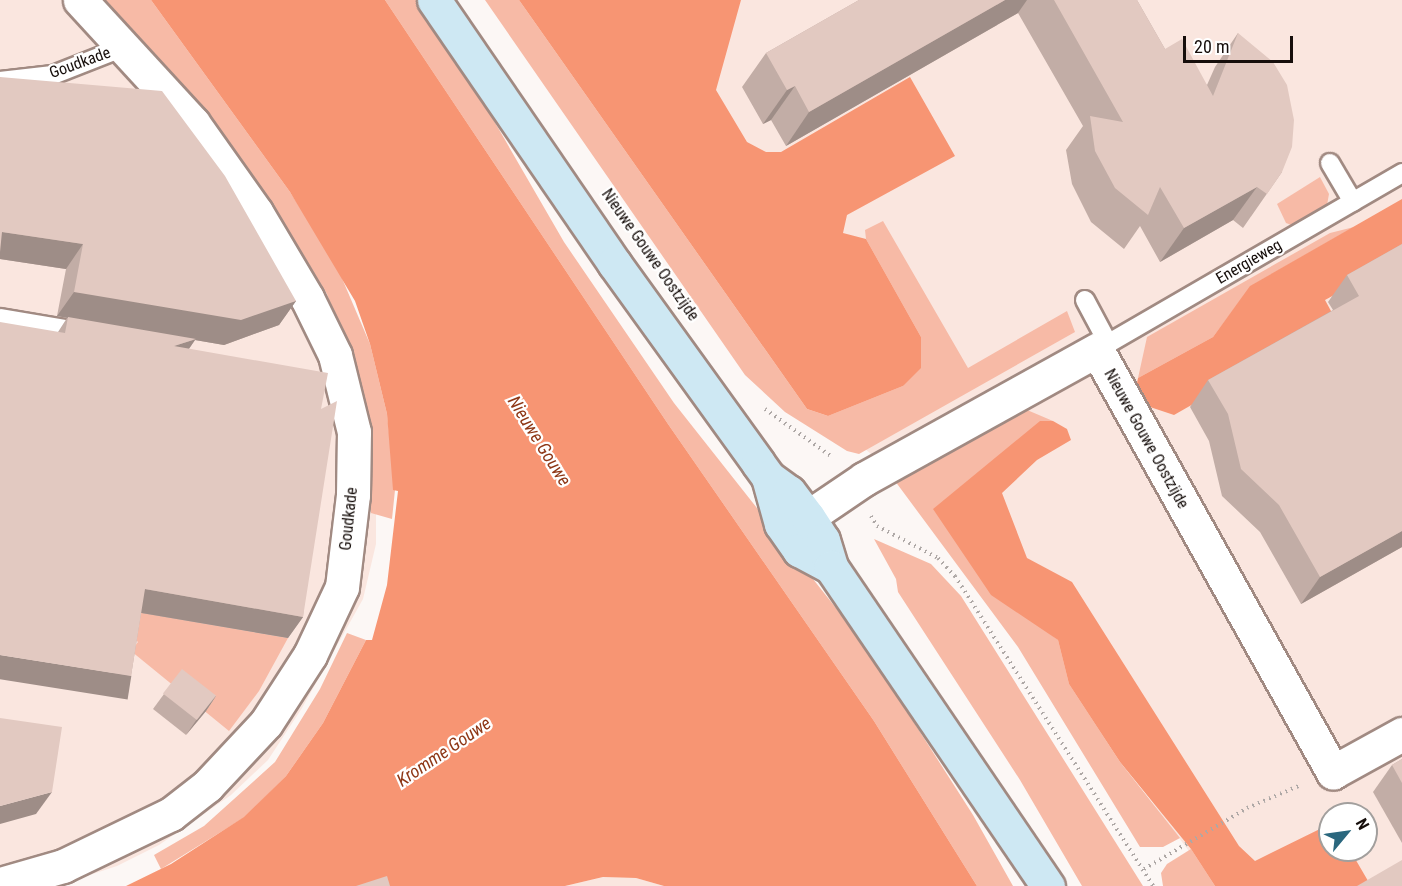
<!DOCTYPE html>
<style>
body{margin:0}
#map{position:relative;width:1402px;height:886px;overflow:hidden;background:#fcf7f5;font-family:"Roboto Condensed",sans-serif}
div>[style]{position:absolute}
[style*='--x']{left:calc(var(--x)*1px);top:calc(var(--y)*1px);width:calc(var(--w)*1px);rotate:calc(var(--a)*1deg)}
.built>*{inset:0;background:#fae6df}
.green>*{inset:0;background:#f7baa6}
.water>*{inset:0;background:#f79573}
.path>*{height:4px;margin-top:-2px;transform-origin:0;background:repeating-linear-gradient(90deg,#aea8a6 0 1.5px,transparent 0 6px)}
.roads{filter:drop-shadow(2px 0 #a18a82) drop-shadow(-2px 0 #a18a82) drop-shadow(0 2px #a18a82) drop-shadow(0 -2px #a18a82)}
.lane>*{height:18px;margin:-9px;padding:0 9px;transform-origin:9px;border-radius:9px;background:#fff}
.street>*{height:33px;margin:-16.5px;padding:0 16.5px;transform-origin:16.5px;border-radius:16.5px;background:#fff}
.secondary>*{height:33px;margin:-16.5px;padding:0 16.5px;transform-origin:16.5px;border-radius:16.5px;background:#cee8f3}
.wall>*{inset:0;background:#c2ada6}
.shaded-wall>*{inset:0;background:#9e8d87;transform-origin:0 0}
.building>*{inset:0;background:#e2c9c1;transform-origin:0 0}
span{translate:-50% -50%;white-space:nowrap;text-align:center;line-height:1.15;-webkit-text-stroke:4.5px #fff;paint-order:stroke}
.street-label{font-size:16px;color:#160e0b}
.water-label{font-size:18px;color:#8e3716;font-style:italic}
.north{position:absolute;left:1318px;top:802px;width:60px;height:60px;box-sizing:border-box;background:#fff;border:2px solid #a29f9d;border-radius:50%;rotate:61deg;font-size:16px;font-weight:700;line-height:24px;text-align:center;color:#160e0b}
.north::after{content:'';display:block;margin:auto;width:21px;height:27px;background:#2a677e;clip-path:polygon(50% 0,100% 100%,50% 72%,0 100%)}
.scale{position:absolute;left:1183px;top:36px;width:110px;height:27px;box-sizing:border-box;border:3px solid #160e0b;border-top:0;padding-left:8px;font-size:18px;line-height:21px;white-space:nowrap;color:#160e0b;-webkit-text-stroke:4px #fff;paint-order:stroke}
</style>
<div id="map">
<div class="built">
<div style="clip-path:polygon(0 0,95px 0,321px 269px,371px 410px,376px 480px,376px 544px,363px 599px,302px 708px,268px 760px,231px 795px,159px 845px,117px 866px,56px 886px,0 886px)"></div>
<div style="clip-path:polygon(evenodd,519px 0,1402px 0,1402px 886px,1215px 886px,933px 509px,828px 416px,519px 0,1330px 814px,1366px 814px,1366px 850px,1330px 850px,1330px 814px)"></div>
<div style="clip-path:polygon(603px 877px,636px 878px,664px 886px,565px 886px)"></div>
</div>
<div class="green">
<div style="clip-path:polygon(103px 0,151px 0,290px 192px,335px 262px,370px 344px,387px 414px,395px 490px,392px 519px,371px 513px,366px 409px,327px 294px,270px 200px,183px 85px)"></div>
<div style="clip-path:polygon(385px 0,419px 0,453px 50px,564px 242px,674px 403px,862px 641px,973px 815px,1013px 886px,977px 886px,874px 721px,668px 424px)"></div>
<div style="clip-path:polygon(485px 0,519px 0,807px 409px,828px 416px,903px 386px,921px 337px,866px 239px,865px 230px,883px 221px,968px 368px,1067px 311px,1075px 332px,859px 454px,847px 451px,785px 412px,745px 375px)"></div>
<div style="clip-path:polygon(1320px 177px,1329px 194px,1327px 205px,1294px 226px,1286px 223px,1277px 204px)"></div>
<div style="clip-path:polygon(1354px 227px,1251px 286px,1213px 337px,1138px 378px,1147px 337px,1330px 233px)"></div>
<div style="clip-path:polygon(1020px 407px,1053px 421px,1040px 422px,934px 509px,1036px 623px,1058px 640px,1069px 684px,1120px 762px,1180px 838px,1163px 847px,1140px 847px,1018px 647px,895px 481px)"></div>
<div style="clip-path:polygon(874px 539px,931px 564px,961px 596px,1143px 886px,1082px 886px,1020px 780px,898px 592px,896px 579px)"></div>
<div style="clip-path:polygon(120px 609px,288px 638px,259px 691px,229px 731px,131px 651px,138px 642px,126px 631px)"></div>
<div style="clip-path:polygon(347px 633px,366px 640px,323px 723px,286px 776px,245px 817px,161px 869px,154px 855px,204px 826px,275px 762px,320px 689px)"></div>
<div style="clip-path:polygon(1191px 849px,1215px 886px,1163px 886px,1161px 873px,1167px 864px)"></div>
</div>
<div class="water">
<div style="clip-path:polygon(151px 0,385px 0,668px 424px,874px 721px,977px 886px,664px 886px,636px 878px,603px 877px,565px 886px,126px 886px,171px 864px,244px 817px,286px 776px,323px 723px,366px 640px,372px 640px,387px 585px,398px 491px,393px 490px,387px 414px,370px 344px,355px 301px,290px 192px)"></div>
<div style="clip-path:polygon(519px 0,741px 0,716px 90px,747px 142px,766px 152px,781px 152px,910px 77px,955px 156px,847px 215px,843px 233px,866px 239px,921px 337px,921px 368px,903px 386px,828px 416px,807px 409px)"></div>
<div style="clip-path:polygon(1402px 199px,1402px 258px,1325px 300px,1337px 322px,1174px 415px,1150px 407px,1137px 383px,1138px 378px,1213px 337px,1250px 286px)"></div>
<div style="clip-path:polygon(1040px 421px,1053px 421px,1067px 429px,1071px 440px,1037px 460px,1002px 493px,1027px 558px,1072px 582px,1239px 846px,1255px 861px,1330px 824px,1330px 850px,1350px 850px,1371px 886px,1215px 886px,1191px 849px,1120px 762px,1069px 684px,1058px 640px,991px 595px,933px 509px)"></div>
</div>
<div class="path">
<div style="--x:765;--y:409;--w:82;--a:35.6"></div>
<div style="--x:871;--y:516;--w:12;--a:59"></div>
<div style="--x:877;--y:526;--w:69;--a:27.7"></div>
<div style="--x:938;--y:558;--w:25;--a:47"></div>
<div style="--x:955;--y:576;--w:368;--a:57.4"></div>
<div style="--x:1144;--y:869;--w:120;--a:-30.6"></div>
<div style="--x:1247;--y:808;--w:59;--a:-23.1"></div>
</div>
<div class="roads">
<div class="lane">
<div style="--x:0;--y:81;--w:53;--a:-6.5"></div>
<div style="--x:53;--y:75;--w:76;--a:-21.5"></div>
<div style="--x:1330;--y:163;--w:45;--a:59.5"></div>
<div style="--x:1085;--y:300;--w:49;--a:61.9"></div>
<div style="--x:0;--y:318;--w:85;--a:9.5"></div>
<div style="--x:1097;--y:350;--w:353;--a:-30.1"></div>
</div>
<div class="street">
<div style="--x:781;--y:506;--w:29;--a:22"></div>
<div style="--x:808;--y:517;--w:68;--a:-34.2"></div>
<div style="--x:864;--y:479;--w:266;--a:-29"></div>
<div style="--x:1097;--y:350;--w:484;--a:60.8"></div>
<div style="--x:1333;--y:772;--w:79;--a:-28.8"></div>
<div style="--x:0;--y:884;--w:66;--a:-15.9"></div>
<div style="--x:63;--y:866;--w:120;--a:-25.7"></div>
<div style="--x:171;--y:814;--w:46;--a:-37.9"></div>
<div style="--x:207;--y:786;--w:86;--a:-46.9"></div>
<div style="--x:266;--y:723;--w:81;--a:-57.1"></div>
<div style="--x:310;--y:655;--w:75;--a:-64.8"></div>
<div style="--x:342;--y:587;--w:93;--a:-83.2"></div>
<div style="--x:353;--y:495;--w:63;--a:-89.1"></div>
<div style="--x:354;--y:432;--w:79;--a:-103.9"></div>
<div style="--x:335;--y:355;--w:64;--a:-116.2"></div>
<div style="--x:307;--y:298;--w:100;--a:-120.7"></div>
<div style="--x:256;--y:212;--w:109;--a:-125.3"></div>
<div style="--x:193;--y:123;--w:167;--a:-132.6"></div>
</div>
<div class="secondary">
<div style="--x:434;--y:0;--w:319;--a:55.6"></div>
<div style="--x:614;--y:263;--w:246;--a:54.2"></div>
<div style="--x:758;--y:463;--w:17;--a:54"></div>
<div style="--x:768;--y:477;--w:49;--a:74.5"></div>
<div style="--x:781;--y:524;--w:32;--a:55"></div>
<div style="--x:799;--y:550;--w:36;--a:28"></div>
<div style="--x:768;--y:477;--w:26;--a:36"></div>
<div style="--x:789;--y:492;--w:31;--a:53"></div>
<div style="--x:808;--y:517;--w:27;--a:57"></div>
<div style="--x:823;--y:540;--w:28;--a:73"></div>
<div style="--x:831;--y:567;--w:386;--a:55.8"></div>
</div>
</div>
<div class="wall">
<div style="clip-path:polygon(859px 0,1137px 0,1165px 49px,1207px 85px,1215px 67px,1238px 33px,1282px 172px,1243px 228px,1233px 220px,1160px 262px,1140px 226px,1124px 249px,1091px 222px,1072px 184px,1066px 150px,1083px 126px,1018px 13px,786px 146px,771px 120px,763px 124px,742px 87px,766px 53px)"></div>
<div style="clip-path:polygon(0 77px,296px 301px,279px 325px,224px 345px,195px 340px,189px 349px,321px 409px,303px 617px,288px 638px,141px 613px,131px 676px,116px 697px,58px 332px,67px 318px,57px 316px,66px 269px,0 259px)"></div>
<div style="clip-path:polygon(1402px 244px,1402px 547px,1301px 604px,1260px 532px,1222px 496px,1209px 441px,1190px 407px,1208px 380px,1333px 310px,1328px 302px,1347px 275px)"></div>
<div style="clip-path:polygon(164px 694px,216px 696px,206px 711px,186px 735px,153px 709px)"></div>
<div style="clip-path:polygon(1402px 759px,1402px 843px,1373px 792px,1392px 765px)"></div>
</div>
<div class="shaded-wall">
<div style="clip-path:polygon(1005px 0,1027px 0,1018px 13px,786px 146px,809px 112px)"></div>
<div style="clip-path:polygon(795px 86px,771px 120px,763px 124px,787px 90px)"></div>
<div style="clip-path:polygon(1257px 187px,1233px 220px,1160px 262px,1184px 228px)"></div>
<div style="clip-path:polygon(2px 232px,83px 244px,66px 269px,0 259px,0 235px)"></div>
<div style="clip-path:polygon(74px 292px,296px 301px,279px 325px,224px 345px,195px 340px,181px 360px,174px 346px,193px 340px,57px 316px)"></div>
<div style="clip-path:polygon(1402px 531px,1402px 547px,1301px 604px,1320px 577px)"></div>
<div style="clip-path:polygon(145px 589px,303px 617px,288px 638px,130px 611px)"></div>
<div style="left:0;top:655px;width:133px;height:24px;rotate:9deg"></div>
<div style="clip-path:polygon(216px 696px,206px 711px,186px 735px,197px 719px)"></div>
<div style="clip-path:polygon(52px 792px,36px 814px,0 824px,0 806px)"></div>
</div>
<div class="building">
<div style="clip-path:polygon(859px 0,1005px 0,809px 112px,795px 86px,787px 90px,766px 53px)"></div>
<div style="clip-path:polygon(1054px 0,1137px 0,1165px 49px,1182px 39px,1213px 96px,1238px 33px,1273px 62px,1287px 85px,1294px 120px,1292px 147px,1282px 172px,1267px 194px,1257px 187px,1184px 228px,1160px 187px,1148px 215px,1115px 188px,1095px 151px,1090px 116px,1123px 122px)"></div>
<div style="clip-path:polygon(0 77px,162px 91px,225px 176px,296px 301px,241px 320px,74px 292px,83px 244px,2px 232px,0 252px)"></div>
<div style="clip-path:polygon(1402px 244px,1402px 531px,1320px 577px,1279px 505px,1241px 469px,1228px 414px,1208px 380px,1359px 296px,1347px 275px)"></div>
<div style="clip-path:polygon(68px 317px,196px 339px,174px 346px,328px 373px,321px 409px,337px 401px,303px 617px,145px 589px,131px 676px,0 655px,0 322px,65px 333px)"></div>
<div style="left:182px;top:669px;width:43px;height:31px;rotate:38deg"></div>
<div style="clip-path:polygon(0 718px,62px 727px,52px 792px,0 806px)"></div>
<div style="clip-path:polygon(1402px 759px,1402px 783px,1392px 765px)"></div>
<div style="clip-path:polygon(1402px 860px,1402px 886px,1357px 886px)"></div>
<div style="clip-path:polygon(387px 876px,390px 886px,356px 886px)"></div>
</div>
<div class="street-label">
<span style="left:80px;top:63px;rotate:-20deg">Goudkade</span>
<span style="left:650px;top:255px;rotate:55deg">Nieuwe Gouwe Oostzijde</span>
<span style="left:1249px;top:262px;rotate:-30deg">Energieweg</span>
<span style="left:1146px;top:439px;rotate:61deg">Nieuwe Gouwe Oostzijde</span>
<span style="left:349px;top:519px;rotate:-84deg">Goudkade</span>
</div>
<div class="water-label">
<span style="left:539px;top:441px;rotate:58deg">Nieuwe Gouwe</span>
<span style="left:444px;top:752px;rotate:-34deg">Kromme Gouwe</span>
</div>
<div class="north">N</div>
<div class="scale">20 m</div>
</div>
